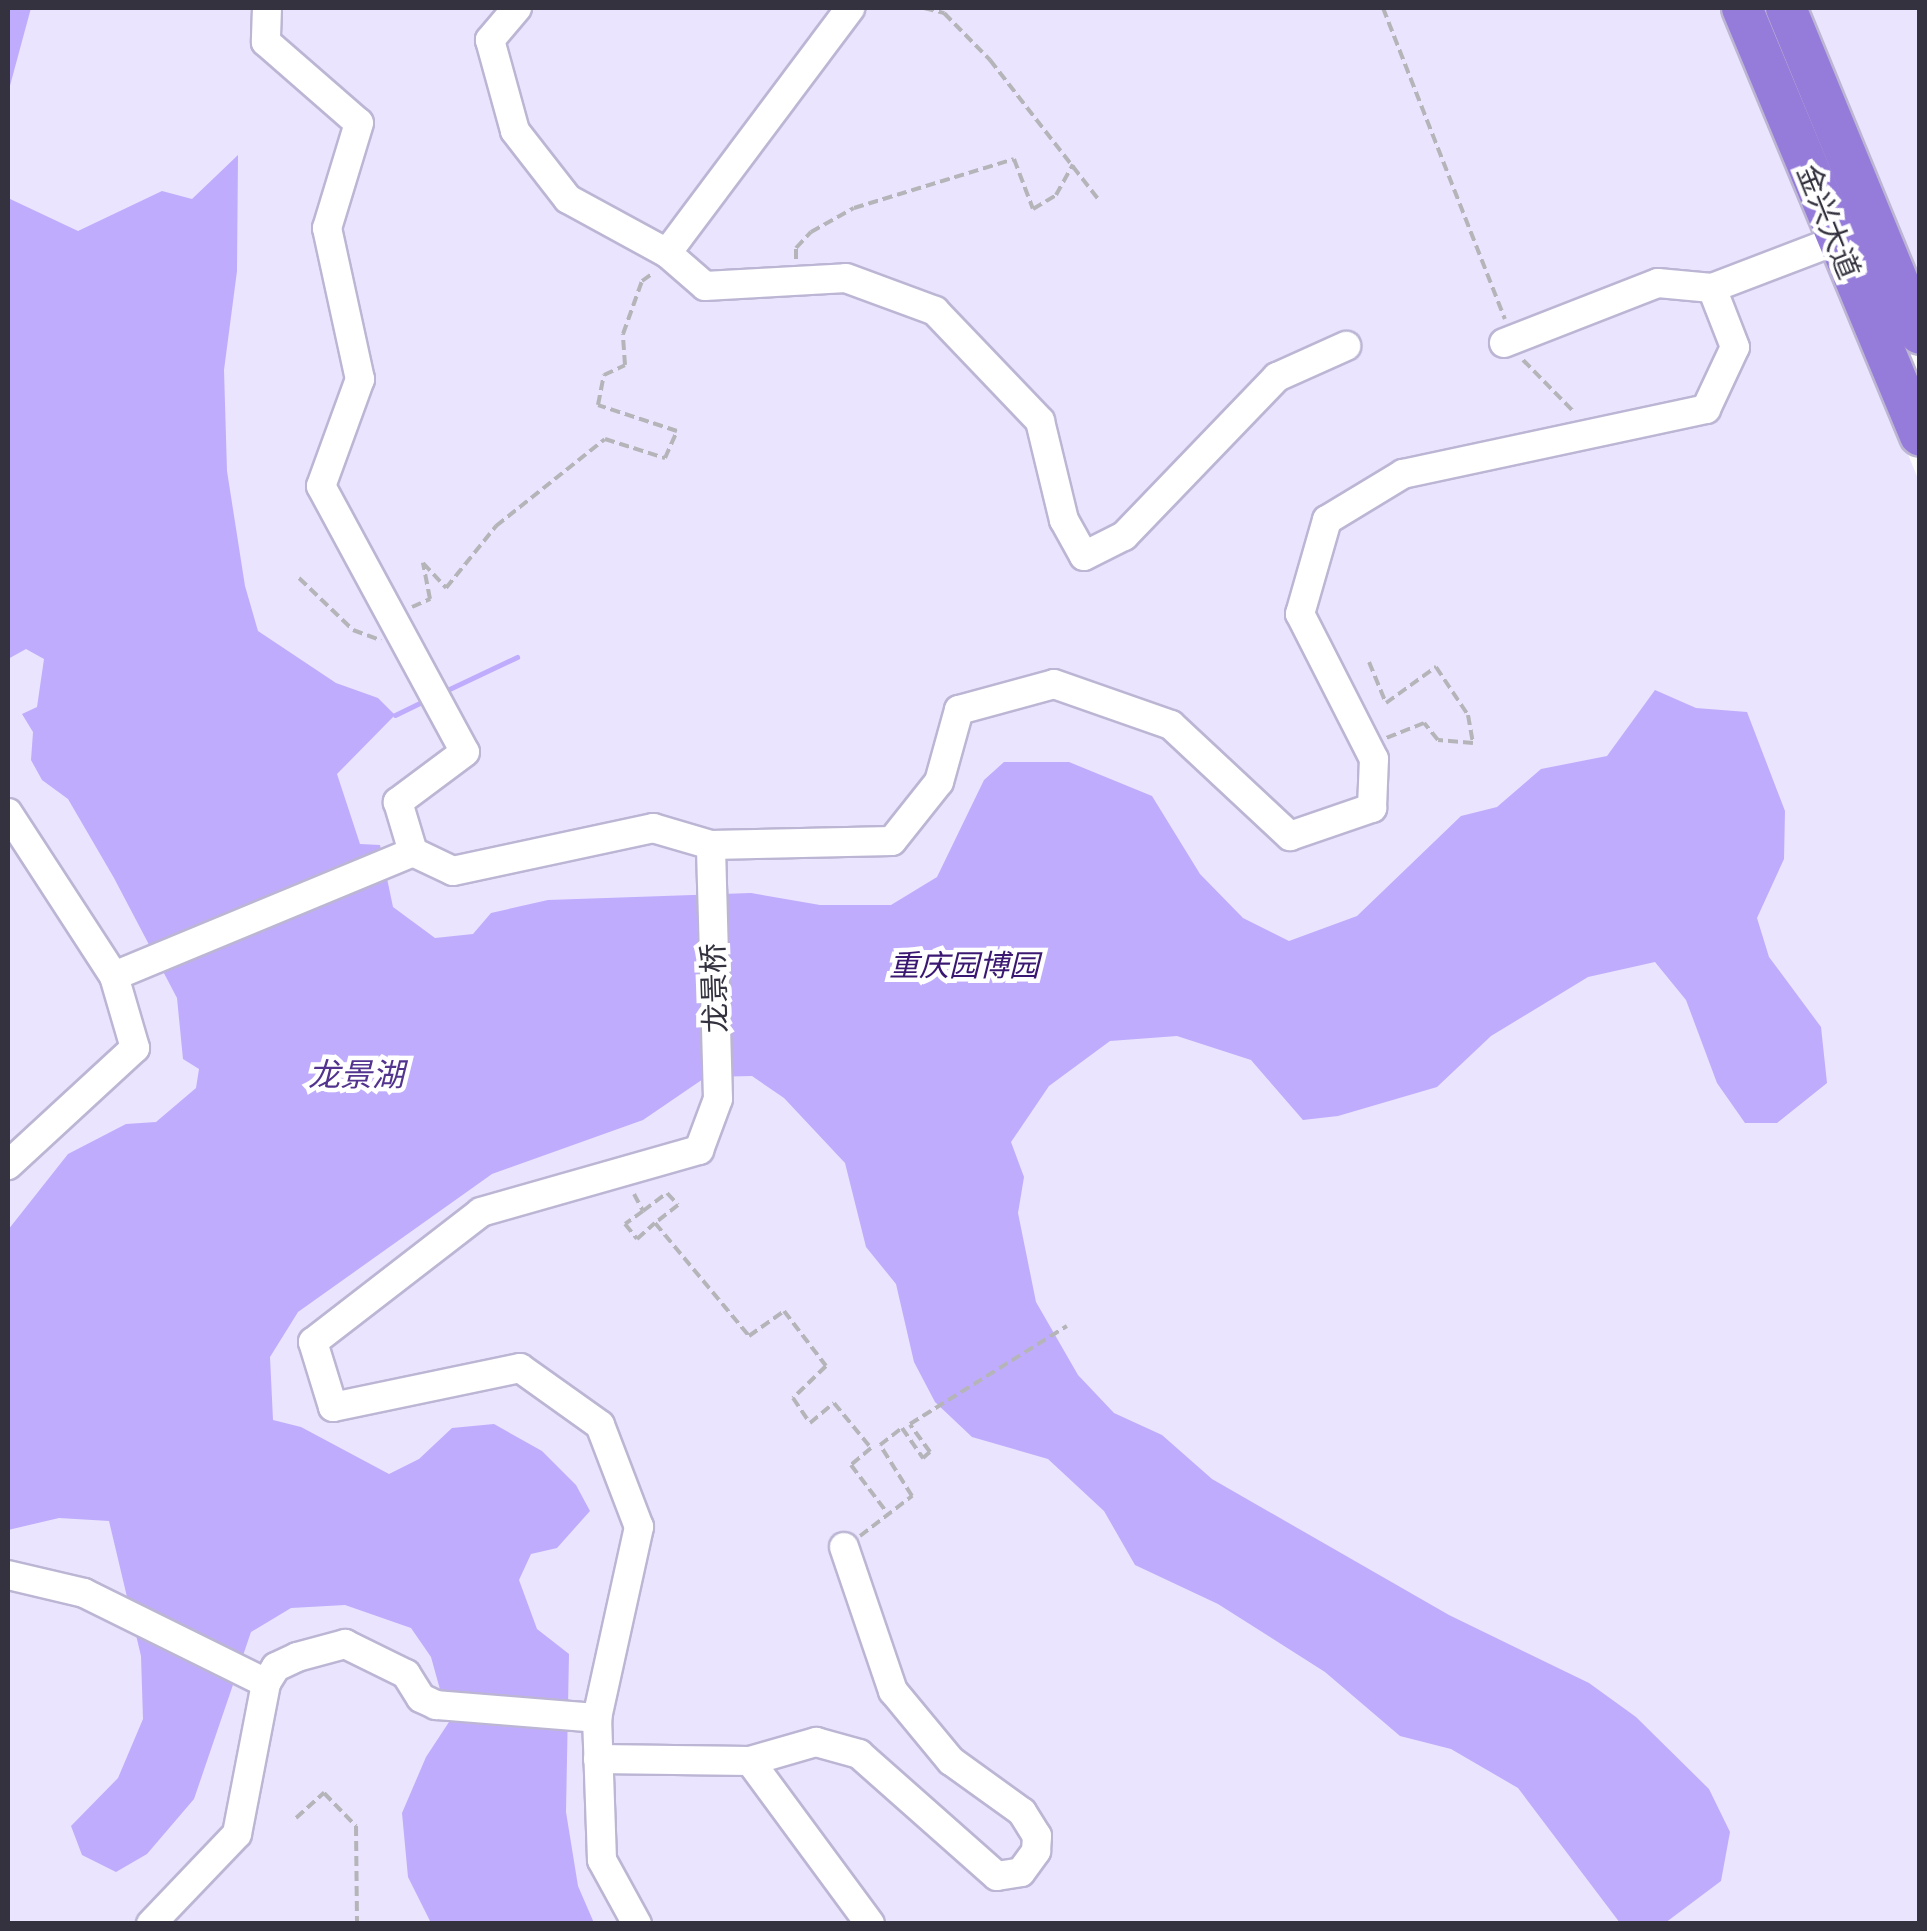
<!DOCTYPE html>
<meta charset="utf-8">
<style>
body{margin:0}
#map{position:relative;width:1927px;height:1931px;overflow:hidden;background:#fafafa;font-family:"Roboto Serif","Noto Sans SC",serif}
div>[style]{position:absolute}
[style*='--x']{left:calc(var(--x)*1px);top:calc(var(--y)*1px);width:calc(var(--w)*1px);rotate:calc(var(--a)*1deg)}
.green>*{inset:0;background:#eae4fe}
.water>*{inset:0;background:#bfacfc}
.stream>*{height:5px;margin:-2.5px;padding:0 2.5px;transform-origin:2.5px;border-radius:2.5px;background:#bfacfc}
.path>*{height:4px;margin-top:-2px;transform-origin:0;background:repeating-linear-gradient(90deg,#b5b5b9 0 10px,transparent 0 15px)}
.roads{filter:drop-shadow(2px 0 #bcb6d4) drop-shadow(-2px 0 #bcb6d4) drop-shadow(0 2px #bcb6d4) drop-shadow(0 -2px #bcb6d4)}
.minor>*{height:28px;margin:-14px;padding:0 14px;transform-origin:14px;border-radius:14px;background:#fff}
.highway>*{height:40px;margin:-20px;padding:0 20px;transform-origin:20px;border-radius:20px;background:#957cda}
span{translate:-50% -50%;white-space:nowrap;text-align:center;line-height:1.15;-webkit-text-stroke:9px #fff;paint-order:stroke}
.street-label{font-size:30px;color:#34323e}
.park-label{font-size:30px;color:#3a1771;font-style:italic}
.water-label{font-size:32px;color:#52338e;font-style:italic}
.frame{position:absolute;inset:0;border:10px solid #34323e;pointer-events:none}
</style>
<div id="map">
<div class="green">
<div style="clip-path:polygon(8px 8px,1723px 8px,1919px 481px,1919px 1923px,8px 1924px)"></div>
<div style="clip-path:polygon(1799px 8px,1919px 8px,1919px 277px)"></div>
</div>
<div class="water">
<div style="clip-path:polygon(8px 8px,31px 8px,8px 93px)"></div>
<div style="clip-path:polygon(238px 155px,237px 271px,224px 370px,227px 471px,245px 586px,258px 631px,336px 683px,378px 698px,395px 715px,337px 774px,360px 844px,380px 845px,393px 907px,435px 938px,473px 934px,491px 913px,548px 900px,751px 893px,820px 905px,891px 905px,937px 877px,984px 780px,1004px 762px,1069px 762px,1152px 796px,1200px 874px,1243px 918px,1289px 941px,1357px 916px,1461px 816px,1497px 807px,1541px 769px,1607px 756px,1655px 690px,1696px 708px,1747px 712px,1785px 811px,1784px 859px,1757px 918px,1769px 957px,1821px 1027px,1827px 1083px,1777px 1123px,1745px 1123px,1717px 1083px,1686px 1000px,1655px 962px,1588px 977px,1491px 1036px,1437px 1087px,1338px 1116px,1303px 1120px,1251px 1060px,1177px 1036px,1110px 1041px,1049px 1086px,1011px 1142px,1024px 1177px,1018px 1213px,1036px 1302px,1078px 1375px,1114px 1413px,1162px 1435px,1212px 1479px,1449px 1615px,1589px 1683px,1636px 1717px,1709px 1789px,1730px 1832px,1721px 1881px,1665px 1923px,1620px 1923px,1518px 1788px,1451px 1749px,1400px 1736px,1325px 1672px,1218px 1604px,1135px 1565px,1104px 1511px,1048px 1459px,972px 1437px,935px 1402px,914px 1362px,896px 1284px,866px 1247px,845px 1163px,784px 1098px,752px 1076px,706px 1077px,643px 1120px,492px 1174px,298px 1312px,270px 1357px,273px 1420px,301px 1427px,389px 1474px,419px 1459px,452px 1428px,494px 1424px,542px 1451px,576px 1485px,590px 1511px,557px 1548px,531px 1554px,519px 1580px,537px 1629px,569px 1654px,566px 1812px,578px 1886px,594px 1923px,431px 1923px,408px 1877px,402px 1813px,426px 1757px,449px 1722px,431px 1657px,411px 1628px,345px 1605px,291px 1608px,251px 1632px,194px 1799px,147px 1854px,116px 1872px,82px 1855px,71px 1826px,118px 1778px,143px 1719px,141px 1656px,109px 1521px,59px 1518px,8px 1530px,8px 1230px,68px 1154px,126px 1124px,156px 1122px,196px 1088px,199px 1069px,183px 1059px,177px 998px,114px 878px,68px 799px,42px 780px,31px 760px,33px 732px,22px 714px,37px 707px,44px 659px,26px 649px,8px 659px,8px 198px,78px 231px,162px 191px,192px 199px)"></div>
</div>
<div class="stream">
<div style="--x:443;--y:692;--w:82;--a:-25.3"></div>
<div style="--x:395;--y:715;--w:32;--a:-26"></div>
</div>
<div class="path">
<div style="--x:924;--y:8;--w:21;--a:14"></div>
<div style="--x:944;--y:13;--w:66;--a:45.6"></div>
<div style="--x:990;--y:60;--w:177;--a:52.1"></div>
<div style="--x:1383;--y:8;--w:334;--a:68.6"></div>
<div style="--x:796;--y:259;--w:11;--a:-90"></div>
<div style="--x:796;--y:248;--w:22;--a:-47"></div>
<div style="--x:811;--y:232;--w:49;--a:-29.2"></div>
<div style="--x:854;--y:208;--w:167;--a:-17"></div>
<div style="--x:1014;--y:159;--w:53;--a:69.2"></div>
<div style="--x:1033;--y:209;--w:27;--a:-31"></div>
<div style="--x:1056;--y:195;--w:35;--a:-61"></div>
<div style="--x:1523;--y:360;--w:74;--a:45.5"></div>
<div style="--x:299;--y:578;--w:75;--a:43.9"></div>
<div style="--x:353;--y:630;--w:30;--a:20"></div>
<div style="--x:412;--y:607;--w:20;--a:-24"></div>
<div style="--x:430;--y:599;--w:37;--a:-101"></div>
<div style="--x:423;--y:563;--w:34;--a:47"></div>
<div style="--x:446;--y:588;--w:80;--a:-51.1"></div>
<div style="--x:496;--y:526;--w:139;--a:-38.6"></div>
<div style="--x:605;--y:439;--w:63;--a:17.6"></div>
<div style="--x:665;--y:458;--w:30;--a:-66"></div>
<div style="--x:677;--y:431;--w:83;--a:-161.8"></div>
<div style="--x:598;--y:405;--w:31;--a:-79"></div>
<div style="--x:604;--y:375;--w:23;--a:-25"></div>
<div style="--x:625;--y:365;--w:31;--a:-94"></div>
<div style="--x:623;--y:334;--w:56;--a:-70.3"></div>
<div style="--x:642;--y:281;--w:14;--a:-36"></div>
<div style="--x:1369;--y:662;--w:44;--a:67.5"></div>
<div style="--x:1386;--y:703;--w:62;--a:-35.8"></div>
<div style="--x:1436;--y:667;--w:58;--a:56.3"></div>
<div style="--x:1468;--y:715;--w:28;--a:80"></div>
<div style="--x:1473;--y:743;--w:35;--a:-175"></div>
<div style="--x:1438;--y:740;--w:22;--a:-129"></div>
<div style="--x:1424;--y:723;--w:41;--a:158.5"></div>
<div style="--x:634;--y:1194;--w:19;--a:62"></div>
<div style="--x:643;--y:1211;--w:30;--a:-37"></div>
<div style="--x:667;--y:1193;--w:16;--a:47"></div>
<div style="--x:678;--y:1205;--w:29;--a:142"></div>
<div style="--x:655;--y:1223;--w:147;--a:50.2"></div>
<div style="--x:749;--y:1336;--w:43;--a:-35.5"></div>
<div style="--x:784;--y:1311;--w:69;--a:52.6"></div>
<div style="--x:826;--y:1366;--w:46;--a:135.9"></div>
<div style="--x:793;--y:1398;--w:30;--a:56"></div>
<div style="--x:810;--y:1423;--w:31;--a:-40"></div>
<div style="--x:834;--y:1403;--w:58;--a:50.6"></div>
<div style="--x:871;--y:1448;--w:26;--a:140"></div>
<div style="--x:851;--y:1465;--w:61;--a:52.9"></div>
<div style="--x:643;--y:1211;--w:22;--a:144"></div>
<div style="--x:625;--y:1224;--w:19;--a:51"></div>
<div style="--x:637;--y:1239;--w:24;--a:-42"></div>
<div style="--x:860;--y:1536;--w:66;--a:-37.6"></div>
<div style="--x:912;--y:1496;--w:60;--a:-122.1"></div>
<div style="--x:880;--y:1445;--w:28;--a:-38"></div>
<div style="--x:902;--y:1428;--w:37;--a:55"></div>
<div style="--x:923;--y:1458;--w:9;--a:-41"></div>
<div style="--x:930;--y:1452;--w:34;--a:-126"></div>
<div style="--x:910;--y:1424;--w:185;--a:-32"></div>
<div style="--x:296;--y:1818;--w:38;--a:-42"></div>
<div style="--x:324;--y:1793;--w:46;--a:45.9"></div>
<div style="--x:356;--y:1826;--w:98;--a:89.4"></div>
</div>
<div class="roads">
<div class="minor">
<div style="--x:267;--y:8;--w:34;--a:92"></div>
<div style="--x:266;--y:42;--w:123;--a:41.1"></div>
<div style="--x:359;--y:123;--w:110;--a:106.9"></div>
<div style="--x:327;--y:228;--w:155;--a:77.7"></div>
<div style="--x:360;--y:379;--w:114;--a:110"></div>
<div style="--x:321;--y:486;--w:302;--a:61.6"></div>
<div style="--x:465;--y:752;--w:84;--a:143.3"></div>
<div style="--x:398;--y:802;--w:52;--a:73.3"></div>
<div style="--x:413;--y:852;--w:44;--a:25.4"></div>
<div style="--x:453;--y:871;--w:205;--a:-12.1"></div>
<div style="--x:653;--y:828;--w:60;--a:16.3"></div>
<div style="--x:711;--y:845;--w:181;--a:-1.3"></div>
<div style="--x:892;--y:841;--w:75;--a:-51.5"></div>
<div style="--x:939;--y:782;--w:75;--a:-74.5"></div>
<div style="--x:959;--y:710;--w:98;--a:-15.3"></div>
<div style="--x:1054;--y:684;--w:124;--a:19.3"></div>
<div style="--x:1171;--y:725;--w:163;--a:43"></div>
<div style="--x:1290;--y:836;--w:87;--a:-18.9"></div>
<div style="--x:1372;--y:808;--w:49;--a:-87.7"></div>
<div style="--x:1374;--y:759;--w:163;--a:-117"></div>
<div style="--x:1300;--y:614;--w:98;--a:-74"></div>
<div style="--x:1327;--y:520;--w:89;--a:-31.2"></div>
<div style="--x:1403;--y:474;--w:310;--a:-12.1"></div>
<div style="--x:1706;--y:409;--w:68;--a:-64.9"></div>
<div style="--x:1735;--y:347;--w:63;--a:-111.3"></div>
<div style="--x:1712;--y:288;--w:132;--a:-20.9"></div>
<div style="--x:517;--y:8;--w:42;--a:130.2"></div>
<div style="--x:490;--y:40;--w:94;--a:74.6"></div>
<div style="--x:515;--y:131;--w:86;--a:52.1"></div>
<div style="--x:568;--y:199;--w:113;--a:28.6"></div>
<div style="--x:667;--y:253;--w:50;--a:41"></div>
<div style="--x:705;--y:286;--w:141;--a:-3.2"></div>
<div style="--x:846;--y:278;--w:95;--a:20.3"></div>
<div style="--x:935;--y:311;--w:152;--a:46.3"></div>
<div style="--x:1040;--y:421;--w:102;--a:76.4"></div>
<div style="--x:1064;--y:520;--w:41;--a:60.9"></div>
<div style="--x:1084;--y:556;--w:45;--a:-26.6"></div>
<div style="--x:1124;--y:536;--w:221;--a:-46.1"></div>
<div style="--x:1277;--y:377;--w:76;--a:-24.2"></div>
<div style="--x:667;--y:253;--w:306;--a:-53.2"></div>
<div style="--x:1504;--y:343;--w:165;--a:-21.3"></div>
<div style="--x:1658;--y:283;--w:54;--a:5.3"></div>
<div style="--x:8;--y:813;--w:194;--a:57"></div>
<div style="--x:114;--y:976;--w:75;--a:73.7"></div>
<div style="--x:135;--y:1048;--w:173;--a:137.3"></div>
<div style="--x:114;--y:976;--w:324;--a:-22.5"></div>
<div style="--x:8;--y:1575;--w:78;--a:13.3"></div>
<div style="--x:84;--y:1593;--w:203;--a:26.3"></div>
<div style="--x:598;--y:1759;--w:152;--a:0.8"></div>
<div style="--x:750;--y:1761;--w:69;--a:-16.1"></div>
<div style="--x:816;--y:1742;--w:45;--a:15.6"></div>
<div style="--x:859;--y:1754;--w:184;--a:41.5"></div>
<div style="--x:997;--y:1876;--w:24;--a:-9"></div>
<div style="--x:1021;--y:1872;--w:26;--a:-54"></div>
<div style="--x:1036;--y:1851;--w:15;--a:-86"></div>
<div style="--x:1037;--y:1836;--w:28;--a:-122"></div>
<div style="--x:1022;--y:1812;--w:87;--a:-144.3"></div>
<div style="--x:951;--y:1761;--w:91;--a:-129.6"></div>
<div style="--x:893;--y:1691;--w:152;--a:-108.8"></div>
<div style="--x:750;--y:1761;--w:202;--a:53.6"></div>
<div style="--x:151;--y:1924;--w:124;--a:-46.3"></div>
<div style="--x:237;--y:1834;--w:154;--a:-79.1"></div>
<div style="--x:266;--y:1683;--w:19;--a:-58"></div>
<div style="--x:276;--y:1667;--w:23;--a:-25"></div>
<div style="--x:297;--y:1657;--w:50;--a:-15.2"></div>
<div style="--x:345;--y:1644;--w:68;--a:26.2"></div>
<div style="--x:406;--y:1674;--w:28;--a:58"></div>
<div style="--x:421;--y:1698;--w:17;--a:25"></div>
<div style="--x:436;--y:1705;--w:162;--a:4.6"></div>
<div style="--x:637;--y:1924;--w:73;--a:-118.7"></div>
<div style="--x:602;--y:1860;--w:142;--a:-92"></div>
<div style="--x:597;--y:1718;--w:196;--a:-77.6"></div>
<div style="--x:639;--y:1527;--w:109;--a:-110.9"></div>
<div style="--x:600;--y:1425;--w:98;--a:-144.5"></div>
<div style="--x:520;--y:1368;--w:191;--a:168.2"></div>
<div style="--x:333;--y:1407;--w:68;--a:-107.1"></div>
<div style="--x:313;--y:1342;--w:212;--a:-37.7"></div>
<div style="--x:481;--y:1212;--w:227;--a:-15.9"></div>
<div style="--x:699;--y:1150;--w:54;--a:-69.6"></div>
<div style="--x:718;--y:1099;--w:254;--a:-91.6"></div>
</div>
<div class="highway">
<div style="--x:1742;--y:8;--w:463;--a:67.4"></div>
<div style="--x:1786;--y:8;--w:352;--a:67.7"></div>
</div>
</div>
<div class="street-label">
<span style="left:1828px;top:222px;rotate:68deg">金兴大道</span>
<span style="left:715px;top:988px;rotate:-92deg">龙景桥</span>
</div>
<div class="park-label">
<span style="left:964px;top:966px">重庆园博园</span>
</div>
<div class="water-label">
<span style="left:356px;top:1075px">龙景湖</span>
</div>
<div class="frame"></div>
</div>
